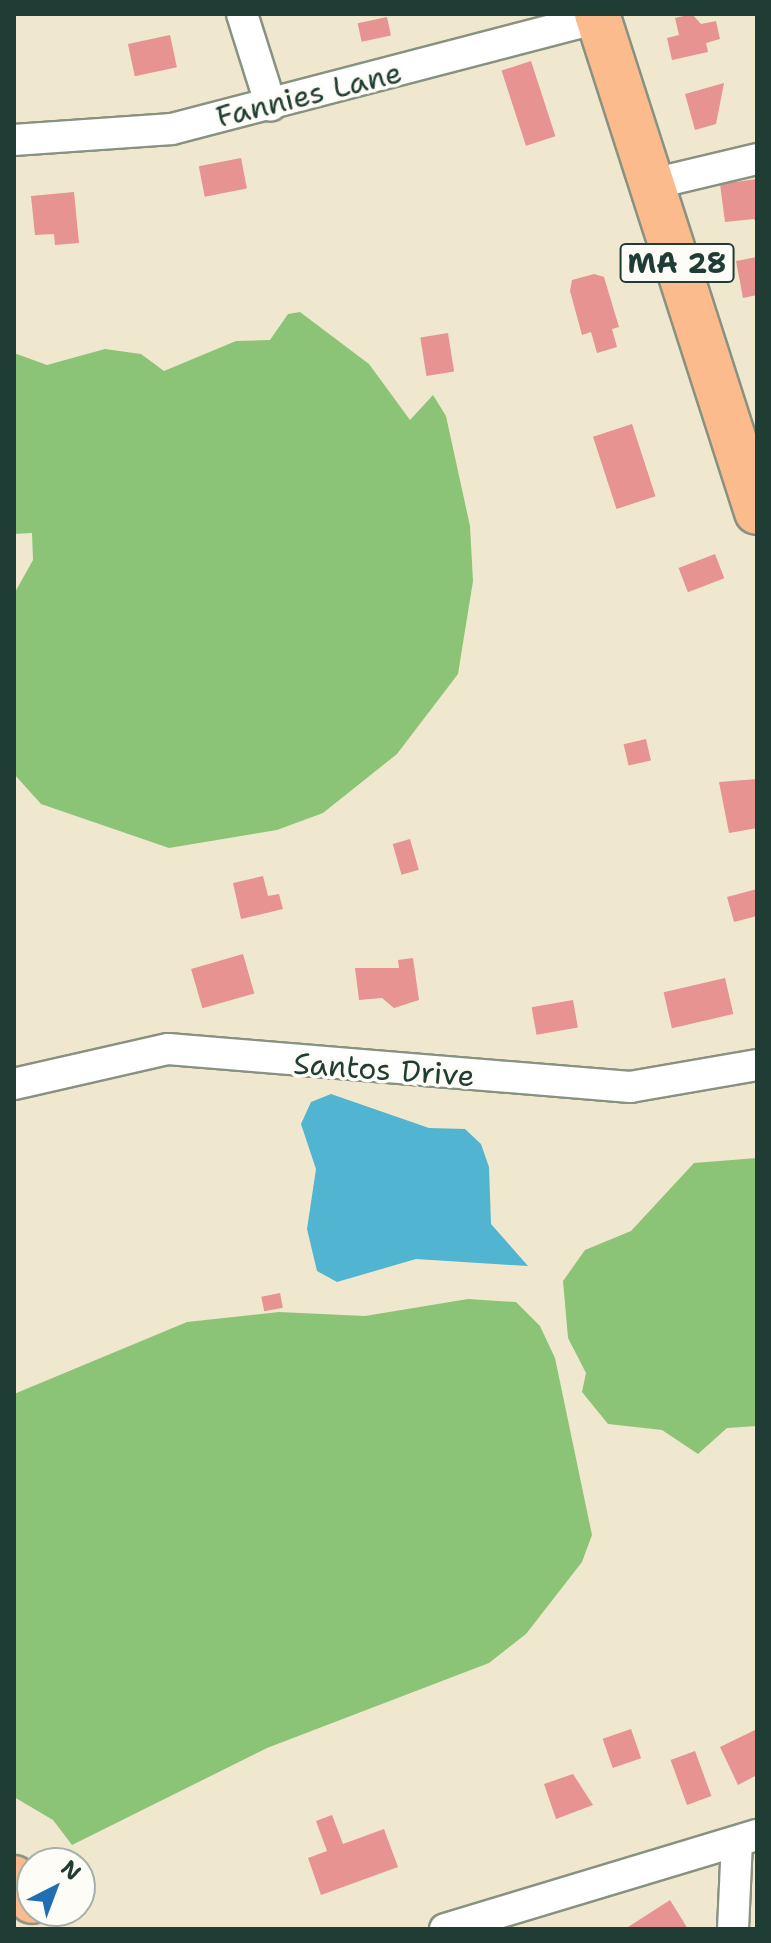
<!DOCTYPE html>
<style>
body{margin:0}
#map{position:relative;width:771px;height:1943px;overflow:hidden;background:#f0e8ce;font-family:"Shantell Sans",sans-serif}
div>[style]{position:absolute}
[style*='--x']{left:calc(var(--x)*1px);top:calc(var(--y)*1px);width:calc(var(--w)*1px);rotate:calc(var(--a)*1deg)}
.green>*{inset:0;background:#8cc477}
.water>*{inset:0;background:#51b4d0}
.building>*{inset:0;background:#e69391;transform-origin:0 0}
.roads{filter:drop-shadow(2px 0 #889281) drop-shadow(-2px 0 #889281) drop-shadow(0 2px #889281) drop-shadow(0 -2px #889281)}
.street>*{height:30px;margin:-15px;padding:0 15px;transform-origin:15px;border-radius:15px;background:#fff}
.primary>*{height:44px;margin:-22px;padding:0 22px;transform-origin:22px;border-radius:22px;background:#fbbb8c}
span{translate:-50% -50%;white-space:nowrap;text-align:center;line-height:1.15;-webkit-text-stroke:7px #fdfcf7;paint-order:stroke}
.shield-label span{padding:2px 6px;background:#fdfcf7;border:2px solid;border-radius:6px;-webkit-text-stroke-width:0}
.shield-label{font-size:28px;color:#1f3d34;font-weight:700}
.street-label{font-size:30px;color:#1f3d34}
.frame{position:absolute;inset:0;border:16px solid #1f3d34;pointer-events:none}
.north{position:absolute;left:16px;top:1847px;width:80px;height:80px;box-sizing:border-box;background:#fdfcf7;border:2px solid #a4b0a9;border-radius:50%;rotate:42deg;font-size:22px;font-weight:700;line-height:32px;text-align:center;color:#1f3d34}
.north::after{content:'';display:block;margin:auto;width:28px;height:36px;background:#1f6fb2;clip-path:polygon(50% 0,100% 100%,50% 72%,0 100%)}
</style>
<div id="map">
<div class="green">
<div style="clip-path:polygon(300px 312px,369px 364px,410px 420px,433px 395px,446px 416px,470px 526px,473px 581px,458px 674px,397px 754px,323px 813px,277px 830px,169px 848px,41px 804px,14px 774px,14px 594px,33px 560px,32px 533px,14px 534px,14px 353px,47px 365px,105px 349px,141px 354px,164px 371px,236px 341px,270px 340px,288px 314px)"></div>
<div style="clip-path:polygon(757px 1158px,757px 1426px,727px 1428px,698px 1454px,662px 1430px,608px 1424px,582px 1392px,586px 1373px,568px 1338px,563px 1281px,585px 1250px,631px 1231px,694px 1163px)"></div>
<div style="clip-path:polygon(468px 1299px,516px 1302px,540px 1326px,555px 1358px,592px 1535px,582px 1562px,526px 1634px,489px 1663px,267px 1748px,72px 1845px,53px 1820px,14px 1797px,14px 1394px,187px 1322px,279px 1312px,365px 1316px)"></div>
</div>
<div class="water">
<div style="clip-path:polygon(331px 1094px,429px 1128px,465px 1129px,481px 1144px,489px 1167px,491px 1224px,528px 1266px,416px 1259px,337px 1282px,317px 1271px,307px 1229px,316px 1169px,301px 1124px,311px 1102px)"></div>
</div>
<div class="building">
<div style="clip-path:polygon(692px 14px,701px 24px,716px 21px,720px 39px,706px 43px,708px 52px,672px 60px,667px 38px,679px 35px,675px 18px)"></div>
<div style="left:387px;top:17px;width:19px;height:30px;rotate:78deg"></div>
<div style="left:170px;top:35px;width:33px;height:43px;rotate:78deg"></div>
<div style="left:531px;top:61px;width:79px;height:31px;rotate:72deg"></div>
<div style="clip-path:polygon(724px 83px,716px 124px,695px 130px,685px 94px)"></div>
<div style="left:241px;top:158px;width:31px;height:43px;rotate:79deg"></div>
<div style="clip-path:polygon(757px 179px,757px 225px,754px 219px,725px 222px,720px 184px)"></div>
<div style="clip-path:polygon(74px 192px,79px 243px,55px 245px,54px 234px,35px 235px,31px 196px)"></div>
<div style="clip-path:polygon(757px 257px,757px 295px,743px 298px,736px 261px)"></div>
<div style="clip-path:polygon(594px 274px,604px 277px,619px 327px,612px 329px,617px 347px,597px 353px,591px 332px,582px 335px,570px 291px,572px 280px)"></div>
<div style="left:448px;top:333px;width:39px;height:28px;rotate:81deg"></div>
<div style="left:632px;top:424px;width:76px;height:41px;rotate:72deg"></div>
<div style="left:715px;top:554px;width:26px;height:39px;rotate:69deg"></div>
<div style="left:646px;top:739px;width:22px;height:23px;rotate:77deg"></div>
<div style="clip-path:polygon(757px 779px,757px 828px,729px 833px,719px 782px)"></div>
<div style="left:410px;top:839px;width:32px;height:18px;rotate:74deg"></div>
<div style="clip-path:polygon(263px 876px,268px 896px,279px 894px,283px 909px,241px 919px,233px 883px)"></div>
<div style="clip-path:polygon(757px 889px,757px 916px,734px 922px,727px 897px)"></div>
<div style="left:243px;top:954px;width:41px;height:54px;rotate:74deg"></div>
<div style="clip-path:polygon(413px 958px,419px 1000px,394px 1008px,382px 998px,359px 1000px,355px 968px,399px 968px,398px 960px)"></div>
<div style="left:725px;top:978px;width:37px;height:63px;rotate:77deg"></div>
<div style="left:573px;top:1000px;width:28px;height:42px;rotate:80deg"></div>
<div style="left:280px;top:1293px;width:15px;height:19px;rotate:79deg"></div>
<div style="left:631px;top:1729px;width:31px;height:30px;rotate:71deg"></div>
<div style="clip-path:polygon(757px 1729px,757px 1775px,738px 1785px,720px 1747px)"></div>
<div style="left:695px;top:1751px;width:48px;height:26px;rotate:70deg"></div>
<div style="clip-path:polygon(573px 1774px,593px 1805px,556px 1819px,544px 1784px)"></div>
<div style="clip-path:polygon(332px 1815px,343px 1844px,384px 1829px,398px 1867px,321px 1895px,308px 1858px,327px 1851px,316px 1821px)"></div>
<div style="clip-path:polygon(670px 1900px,688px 1929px,625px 1929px)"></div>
</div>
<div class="roads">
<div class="street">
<div style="--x:242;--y:14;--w:96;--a:72.5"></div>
<div style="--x:14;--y:140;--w:158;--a:-4"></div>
<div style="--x:172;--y:129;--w:440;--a:-14.6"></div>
<div style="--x:652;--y:184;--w:108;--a:-13.4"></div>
<div style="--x:14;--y:1084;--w:158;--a:-12.8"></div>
<div style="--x:168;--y:1049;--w:464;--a:4.7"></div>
<div style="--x:630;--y:1087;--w:129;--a:-9.8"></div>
<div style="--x:445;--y:1929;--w:326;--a:-16.8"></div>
<div style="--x:733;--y:1929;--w:87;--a:-87.4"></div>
</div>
<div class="primary">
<div style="--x:597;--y:14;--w:523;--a:72.19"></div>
<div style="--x:14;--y:1878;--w:29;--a:52"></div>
</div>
</div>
<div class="shield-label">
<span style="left:677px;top:263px">MA 28</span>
</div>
<div class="street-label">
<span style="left:309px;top:95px;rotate:-14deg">Fannies Lane</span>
<span style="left:384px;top:1070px;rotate:4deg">Santos Drive</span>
</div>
<div class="frame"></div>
<div class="north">N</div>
</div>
